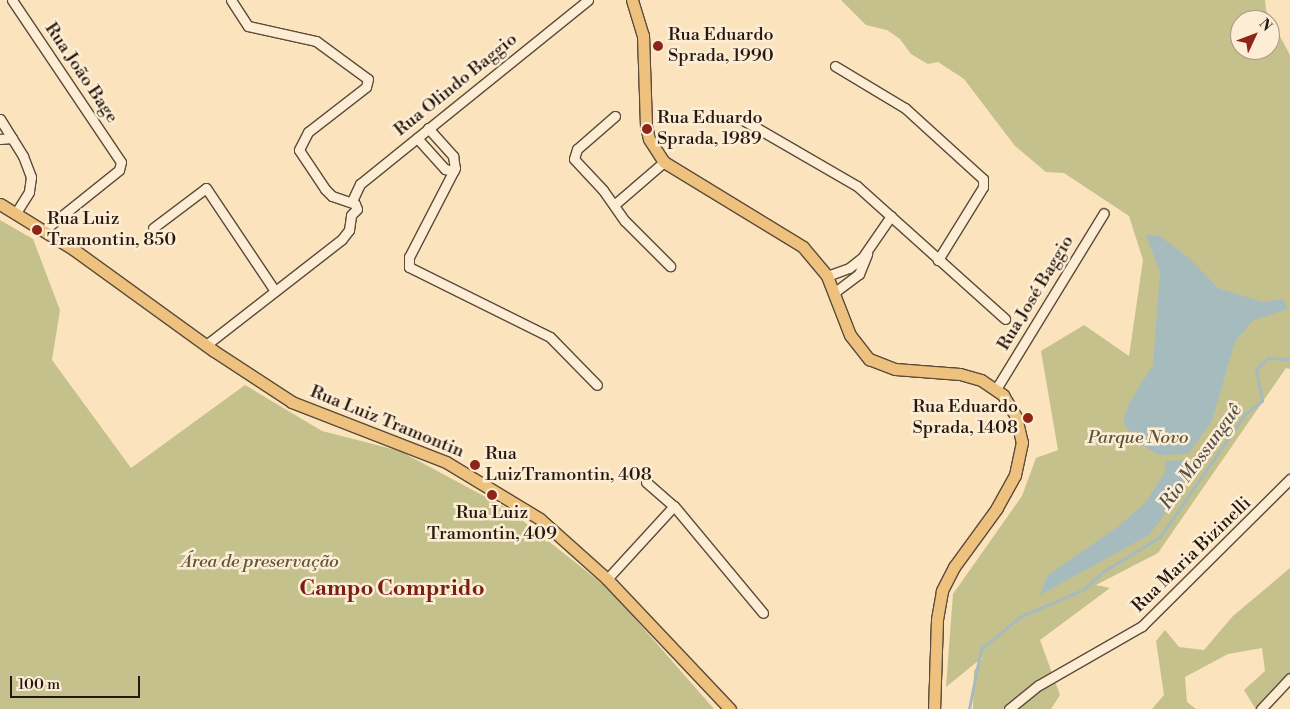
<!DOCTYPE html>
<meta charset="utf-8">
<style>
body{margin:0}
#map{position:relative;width:1290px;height:709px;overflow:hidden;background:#fbe3bd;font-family:"Libre Bodoni",serif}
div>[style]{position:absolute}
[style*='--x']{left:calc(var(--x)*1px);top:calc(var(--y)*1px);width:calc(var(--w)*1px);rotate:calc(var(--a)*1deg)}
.green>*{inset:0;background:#c5c18d}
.water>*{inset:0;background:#a6bbbe}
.stream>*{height:2.5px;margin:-1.25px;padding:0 1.25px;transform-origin:1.25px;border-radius:1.25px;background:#a6bbbe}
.roads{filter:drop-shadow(1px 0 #5b4b3a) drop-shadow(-1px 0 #5b4b3a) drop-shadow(0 1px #5b4b3a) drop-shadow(0 -1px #5b4b3a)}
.minor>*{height:9px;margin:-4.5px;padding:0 4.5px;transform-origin:4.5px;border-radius:4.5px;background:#fcedd4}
.major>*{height:11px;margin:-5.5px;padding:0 5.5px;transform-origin:5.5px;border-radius:5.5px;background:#eec27e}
.dots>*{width:14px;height:14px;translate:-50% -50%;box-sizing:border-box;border:2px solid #fcedd4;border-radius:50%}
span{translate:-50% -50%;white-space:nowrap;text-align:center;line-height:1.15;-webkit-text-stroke:5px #fcedd4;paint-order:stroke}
.poi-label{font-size:18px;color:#26180f}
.left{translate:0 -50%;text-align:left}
.right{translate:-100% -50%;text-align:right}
.street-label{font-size:18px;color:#26180f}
.park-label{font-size:18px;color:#5e533b;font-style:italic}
.water-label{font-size:19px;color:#53514c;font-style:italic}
.district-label{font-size:22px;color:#7a1f14;font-weight:700}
.north{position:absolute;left:1230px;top:10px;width:50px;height:50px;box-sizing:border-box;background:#fcedd4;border:1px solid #a69885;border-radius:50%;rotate:47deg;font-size:14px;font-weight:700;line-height:20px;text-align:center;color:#26180f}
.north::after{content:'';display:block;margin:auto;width:18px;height:22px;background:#8f2418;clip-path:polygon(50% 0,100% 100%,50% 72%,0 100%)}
.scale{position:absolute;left:10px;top:676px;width:130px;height:22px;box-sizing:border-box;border:2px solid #26180f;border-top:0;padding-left:6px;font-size:15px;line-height:18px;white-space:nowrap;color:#26180f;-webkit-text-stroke:4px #fcedd4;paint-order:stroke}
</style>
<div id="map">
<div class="green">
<div style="clip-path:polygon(evenodd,841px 0,1265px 0,1266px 10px,1290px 55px,1290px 369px,1286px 368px,1158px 553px,1096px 585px,1110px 588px,1040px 640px,1060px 695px,1051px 709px,973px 709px,974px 671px,983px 657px,946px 687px,953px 594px,1022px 496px,1036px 458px,1058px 450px,1041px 351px,1084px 325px,1129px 356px,1143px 260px,1129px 216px,1064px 173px,1046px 172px,1015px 146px,964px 79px,938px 62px,928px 64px,911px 54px,900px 39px,887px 30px,866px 25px,841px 0,1240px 20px,1270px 20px,1270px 50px,1240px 50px,1240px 20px)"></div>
<div style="clip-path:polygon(0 220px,33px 239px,60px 310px,52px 360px,131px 468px,245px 385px,322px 431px,400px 451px,508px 509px,610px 590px,714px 709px,0 709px)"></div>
<div style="clip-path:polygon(1290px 568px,1290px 673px,1255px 708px,1244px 690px,1265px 671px,1262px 648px,1228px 654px,1185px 677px,1187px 702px,1196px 709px,1152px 709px,1164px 695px,1156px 641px,1165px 630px,1179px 647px,1204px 650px,1233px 616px)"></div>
</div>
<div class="water">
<div style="clip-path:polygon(1146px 235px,1160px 236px,1191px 260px,1218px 288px,1263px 302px,1283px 299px,1288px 309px,1254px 320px,1235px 341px,1212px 421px,1188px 454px,1159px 455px,1137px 442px,1123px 422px,1129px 403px,1153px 365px,1160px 273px)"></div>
<div style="clip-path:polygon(1182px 460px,1186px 475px,1162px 518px,1149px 535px,1040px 595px,1047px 576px,1120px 525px,1146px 502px,1165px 472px,1165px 461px)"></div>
</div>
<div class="stream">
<div style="--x:969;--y:709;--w:61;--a:-78.7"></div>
<div style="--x:981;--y:649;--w:50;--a:-39.4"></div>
<div style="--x:1020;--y:617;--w:70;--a:-23.6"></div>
<div style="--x:1084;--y:589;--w:27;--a:-42"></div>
<div style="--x:1104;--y:571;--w:66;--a:-31.3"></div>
<div style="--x:1160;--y:537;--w:151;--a:-55.3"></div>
<div style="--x:1246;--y:413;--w:20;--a:-37"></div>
<div style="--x:1262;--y:401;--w:32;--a:-101"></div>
<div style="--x:1256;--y:370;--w:17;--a:-45"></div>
<div style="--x:1268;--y:358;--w:22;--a:3"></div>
</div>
<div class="roads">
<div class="minor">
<div style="--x:12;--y:0;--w:195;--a:56.1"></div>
<div style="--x:121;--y:162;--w:8;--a:104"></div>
<div style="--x:119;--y:170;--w:96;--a:141.3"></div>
<div style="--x:231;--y:0;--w:31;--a:57"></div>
<div style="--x:248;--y:26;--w:70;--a:12.4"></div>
<div style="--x:316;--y:41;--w:64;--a:36.2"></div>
<div style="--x:368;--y:79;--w:8;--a:104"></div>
<div style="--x:366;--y:87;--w:73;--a:142.2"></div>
<div style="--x:308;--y:132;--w:20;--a:117"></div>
<div style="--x:299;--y:150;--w:47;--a:56.3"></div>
<div style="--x:325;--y:189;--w:10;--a:45"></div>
<div style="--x:332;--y:196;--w:24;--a:19"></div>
<div style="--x:355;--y:204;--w:5;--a:68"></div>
<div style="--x:357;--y:209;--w:8;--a:135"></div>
<div style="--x:835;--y:66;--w:82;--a:31"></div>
<div style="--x:905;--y:108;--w:105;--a:42.3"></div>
<div style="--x:983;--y:179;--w:8;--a:90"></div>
<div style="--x:983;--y:187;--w:86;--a:121.7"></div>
<div style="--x:615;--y:116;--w:50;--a:139"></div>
<div style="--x:577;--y:149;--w:10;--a:107"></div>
<div style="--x:574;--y:159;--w:42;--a:46.9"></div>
<div style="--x:603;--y:190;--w:38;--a:55"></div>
<div style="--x:625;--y:221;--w:64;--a:45"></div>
<div style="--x:0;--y:119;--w:44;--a:58.1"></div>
<div style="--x:23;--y:156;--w:22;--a:69"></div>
<div style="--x:31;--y:177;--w:15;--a:98"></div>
<div style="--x:29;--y:192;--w:25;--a:122"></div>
<div style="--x:743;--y:120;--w:132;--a:30.1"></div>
<div style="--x:857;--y:186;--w:199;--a:41.9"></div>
<div style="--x:428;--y:128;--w:38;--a:48"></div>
<div style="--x:453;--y:156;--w:12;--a:81"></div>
<div style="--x:455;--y:168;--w:100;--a:117.3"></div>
<div style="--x:409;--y:257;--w:10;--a:90"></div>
<div style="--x:409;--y:267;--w:157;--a:26.4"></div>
<div style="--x:550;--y:337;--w:67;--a:45.6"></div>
<div style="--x:417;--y:138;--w:42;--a:47.9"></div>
<div style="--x:445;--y:169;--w:9;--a:13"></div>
<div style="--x:0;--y:139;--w:12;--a:-5"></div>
<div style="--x:352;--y:201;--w:19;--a:-65"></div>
<div style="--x:360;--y:184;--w:293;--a:-38.9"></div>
<div style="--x:614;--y:205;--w:66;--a:-40.7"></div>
<div style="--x:153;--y:228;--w:66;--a:-37"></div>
<div style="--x:206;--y:188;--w:124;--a:56.2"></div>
<div style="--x:827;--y:276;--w:23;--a:-20"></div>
<div style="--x:849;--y:268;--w:16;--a:-38"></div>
<div style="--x:862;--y:258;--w:51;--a:-55.4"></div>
<div style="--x:835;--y:292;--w:30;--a:-37"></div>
<div style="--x:859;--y:274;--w:22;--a:-68"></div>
<div style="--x:206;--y:345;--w:172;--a:-37.9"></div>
<div style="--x:342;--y:239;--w:11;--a:-52"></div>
<div style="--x:349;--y:230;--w:15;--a:-82"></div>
<div style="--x:996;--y:389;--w:206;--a:-58.5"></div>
<div style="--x:646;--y:482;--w:37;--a:41"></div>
<div style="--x:674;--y:506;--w:139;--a:50.2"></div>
<div style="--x:607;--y:579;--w:99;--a:-47.5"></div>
<div style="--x:1009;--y:709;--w:38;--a:-39"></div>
<div style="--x:1039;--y:685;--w:119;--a:-29.8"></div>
<div style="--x:1142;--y:626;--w:209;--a:-44.8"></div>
<div style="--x:1261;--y:709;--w:42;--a:-46.9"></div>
</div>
<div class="major">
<div style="--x:632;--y:0;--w:37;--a:73"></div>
<div style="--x:643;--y:35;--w:91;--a:88.1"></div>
<div style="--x:646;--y:126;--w:13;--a:77"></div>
<div style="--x:649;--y:139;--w:27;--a:57"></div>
<div style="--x:664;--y:162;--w:163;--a:31.4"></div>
<div style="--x:803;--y:247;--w:38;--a:50"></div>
<div style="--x:827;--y:276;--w:63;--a:68.7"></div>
<div style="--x:850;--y:335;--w:31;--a:52"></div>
<div style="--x:869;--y:359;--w:28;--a:21"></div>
<div style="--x:895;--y:369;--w:65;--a:4.4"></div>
<div style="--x:960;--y:374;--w:22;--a:16"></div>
<div style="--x:981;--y:380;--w:27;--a:34"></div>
<div style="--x:1003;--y:395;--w:26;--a:59"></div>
<div style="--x:1016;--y:417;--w:26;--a:77"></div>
<div style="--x:1022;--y:442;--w:34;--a:102"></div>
<div style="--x:1015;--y:475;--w:38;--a:119"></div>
<div style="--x:997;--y:508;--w:73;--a:126.1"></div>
<div style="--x:954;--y:567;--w:27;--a:117"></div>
<div style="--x:942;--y:591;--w:29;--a:100"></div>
<div style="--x:937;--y:620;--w:89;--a:91.9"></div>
<div style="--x:0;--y:204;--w:86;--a:31.7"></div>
<div style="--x:73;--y:249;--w:174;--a:35.9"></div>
<div style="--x:214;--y:351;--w:93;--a:33.2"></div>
<div style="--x:292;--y:402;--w:165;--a:21.3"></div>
<div style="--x:446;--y:462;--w:110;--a:31.2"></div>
<div style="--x:540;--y:519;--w:90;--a:41.8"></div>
<div style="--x:607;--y:579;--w:179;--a:46.6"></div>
</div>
</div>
<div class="dots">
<div style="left:658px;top:46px;background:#8f2418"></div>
<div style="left:647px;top:129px;background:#8f2418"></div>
<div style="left:37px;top:230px;background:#8f2418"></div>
<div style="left:1028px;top:418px;background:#8f2418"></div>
<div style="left:475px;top:465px;background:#8f2418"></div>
<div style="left:492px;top:495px;background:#8f2418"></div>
</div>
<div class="poi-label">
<span class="left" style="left:668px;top:46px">Rua Eduardo<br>Sprada, 1990</span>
<span class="left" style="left:657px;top:129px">Rua Eduardo<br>Sprada, 1989</span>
<span class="left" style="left:47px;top:230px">Rua Luiz<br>Tramontin, 850</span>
<span class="right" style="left:1018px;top:418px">Rua Eduardo<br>Sprada, 1408</span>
<span class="left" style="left:485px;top:465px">Rua<br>LuizTramontin, 408</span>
<span style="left:492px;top:524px">Rua Luiz<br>Tramontin, 409</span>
</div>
<div class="street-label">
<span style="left:81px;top:73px;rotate:56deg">Rua João Bage</span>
<span style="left:456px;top:85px;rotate:-39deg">Rua Olindo Baggio</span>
<span style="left:1036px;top:293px;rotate:-59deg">Rua José Baggio</span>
<span style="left:387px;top:422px;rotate:22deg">Rua Luiz Tramontin</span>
<span style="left:1192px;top:555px;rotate:-44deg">Rua Maria Bizinelli</span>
</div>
<div class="park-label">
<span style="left:1138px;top:438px">Parque Novo</span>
<span style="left:260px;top:562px">Área de preservação</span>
</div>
<div class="water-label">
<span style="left:1201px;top:457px;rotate:-54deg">Rio Mossunguê</span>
</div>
<div class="district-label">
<span style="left:392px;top:589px">Campo Comprido</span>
</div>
<div class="north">N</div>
<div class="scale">100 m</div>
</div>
